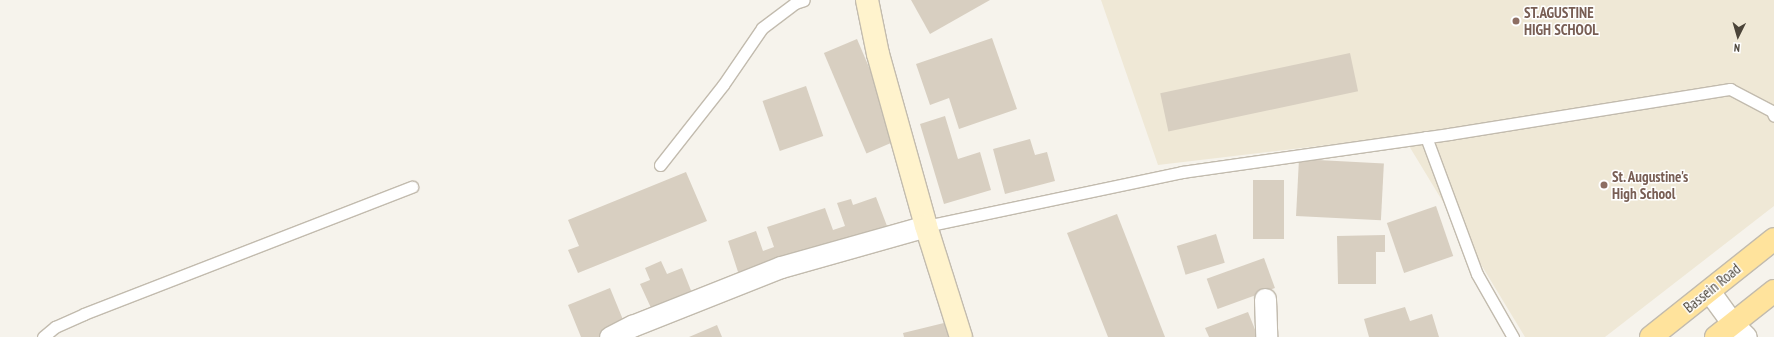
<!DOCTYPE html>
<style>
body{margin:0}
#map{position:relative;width:1774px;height:337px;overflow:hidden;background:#f6f3ec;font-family:"PT Sans Narrow",sans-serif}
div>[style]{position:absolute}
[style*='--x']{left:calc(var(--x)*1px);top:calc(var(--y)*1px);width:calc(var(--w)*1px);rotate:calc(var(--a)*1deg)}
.education>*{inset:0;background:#efe8d6}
.building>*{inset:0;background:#d8cfc1;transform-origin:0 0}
.roads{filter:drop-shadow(1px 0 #c2bbae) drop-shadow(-1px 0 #c2bbae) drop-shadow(0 1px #c2bbae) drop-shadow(0 -1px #c2bbae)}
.lane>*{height:11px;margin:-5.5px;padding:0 5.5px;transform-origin:5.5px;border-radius:5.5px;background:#fff}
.street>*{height:21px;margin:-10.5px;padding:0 10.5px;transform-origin:10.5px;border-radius:10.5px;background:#fff}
.secondary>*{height:22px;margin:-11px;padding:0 11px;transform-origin:11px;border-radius:11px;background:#fff3cd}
.primary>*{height:22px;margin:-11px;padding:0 11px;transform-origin:11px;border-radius:11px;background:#ffe39c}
.dots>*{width:11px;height:11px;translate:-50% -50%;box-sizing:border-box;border:2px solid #fff;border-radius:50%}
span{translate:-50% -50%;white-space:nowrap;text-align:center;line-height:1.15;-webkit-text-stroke:3px #fff;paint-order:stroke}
.education-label{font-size:15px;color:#785e54;font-weight:700}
.left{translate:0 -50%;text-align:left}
.street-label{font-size:15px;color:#4b4439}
.north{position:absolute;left:1718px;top:16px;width:40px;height:40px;-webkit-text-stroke:3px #fff;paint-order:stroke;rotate:185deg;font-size:11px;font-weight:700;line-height:16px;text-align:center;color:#4b4439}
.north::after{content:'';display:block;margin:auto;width:14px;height:18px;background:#4b4439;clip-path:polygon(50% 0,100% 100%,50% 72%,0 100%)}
</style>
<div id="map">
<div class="education">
<div style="clip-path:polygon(1101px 0,1774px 0,1774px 206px,1605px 337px,1525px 337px,1403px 136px,1158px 165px)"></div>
</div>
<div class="building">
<div style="clip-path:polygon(911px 0,990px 0,930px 34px)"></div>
<div style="clip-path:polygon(992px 38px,1017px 109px,959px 129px,949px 98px,930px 105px,916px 64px)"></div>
<div style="left:857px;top:39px;width:109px;height:36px;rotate:67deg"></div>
<div style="left:1350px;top:53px;width:39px;height:194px;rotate:78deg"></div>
<div style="left:806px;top:86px;width:53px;height:46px;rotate:71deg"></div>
<div style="clip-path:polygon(945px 116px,958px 159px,980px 152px,991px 190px,944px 204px,920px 124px)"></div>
<div style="clip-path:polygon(1030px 139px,1035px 155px,1047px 152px,1055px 181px,1005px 194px,993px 149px)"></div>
<div style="left:1299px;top:159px;width:85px;height:57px;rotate:3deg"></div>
<div style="clip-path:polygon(686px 172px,707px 221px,578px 273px,568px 250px,579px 246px,568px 220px)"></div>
<div style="left:1253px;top:180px;width:31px;height:59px"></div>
<div style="clip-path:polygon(876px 197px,887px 226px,739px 275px,728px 241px,756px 231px,763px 251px,774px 247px,767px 227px,825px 208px,833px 230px,845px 226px,837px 203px,851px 199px,853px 205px)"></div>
<div style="left:1436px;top:206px;width:53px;height:52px;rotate:71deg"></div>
<div style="clip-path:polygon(1117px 214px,1165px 337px,1108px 337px,1067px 233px)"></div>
<div style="left:1216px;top:234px;width:30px;height:41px;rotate:73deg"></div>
<div style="clip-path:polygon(1385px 235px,1385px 252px,1376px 252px,1376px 284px,1338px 284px,1337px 236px)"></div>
<div style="left:1264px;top:258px;width:32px;height:61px;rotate:70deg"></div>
<div style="clip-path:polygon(661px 261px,667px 274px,682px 268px,692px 293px,652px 310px,640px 284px,650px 280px,645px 268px)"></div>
<div style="clip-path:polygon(610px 288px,626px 327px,601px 337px,581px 337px,568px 305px)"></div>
<div style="clip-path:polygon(1405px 307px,1410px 321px,1432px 314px,1439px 337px,1369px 337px,1364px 319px)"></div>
<div style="clip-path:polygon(1248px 312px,1258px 337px,1209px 337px,1205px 328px)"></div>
<div style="clip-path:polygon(948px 322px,952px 337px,904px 337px,903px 333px)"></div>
<div style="clip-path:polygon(717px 325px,722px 337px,689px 337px)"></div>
</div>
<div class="roads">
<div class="lane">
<div style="--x:1426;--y:137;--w:146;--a:69.6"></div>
<div style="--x:1477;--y:274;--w:73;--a:60.3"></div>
<div style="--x:660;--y:165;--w:102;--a:-51.8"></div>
<div style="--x:723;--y:85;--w:69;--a:-55.6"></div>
<div style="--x:762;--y:28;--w:41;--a:-37.1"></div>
<div style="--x:795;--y:3;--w:9;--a:-18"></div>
<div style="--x:926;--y:226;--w:262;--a:-11.9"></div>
<div style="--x:1182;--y:172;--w:270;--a:-8.1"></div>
<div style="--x:1449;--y:134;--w:285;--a:-9.1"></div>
<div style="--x:1730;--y:89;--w:47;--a:27.6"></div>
<div style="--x:1772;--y:111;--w:5;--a:68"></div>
<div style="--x:43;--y:337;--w:16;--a:-40"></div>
<div style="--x:55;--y:327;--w:32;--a:-24"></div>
<div style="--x:84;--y:314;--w:352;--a:-21.2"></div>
</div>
<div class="street">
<div style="--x:1709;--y:291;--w:41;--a:54"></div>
<div style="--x:1733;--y:324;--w:18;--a:45"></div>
<div style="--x:1265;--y:299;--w:38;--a:88"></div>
<div style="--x:610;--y:337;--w:25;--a:-27"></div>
<div style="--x:632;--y:326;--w:160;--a:-21.6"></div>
<div style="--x:781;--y:267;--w:151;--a:-15.8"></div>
</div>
<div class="secondary">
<div style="--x:867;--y:0;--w:55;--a:78.5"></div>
<div style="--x:878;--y:54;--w:179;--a:74.4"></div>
<div style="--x:926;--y:226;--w:116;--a:72.5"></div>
</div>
<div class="primary">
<div style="--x:1651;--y:337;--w:157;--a:-38.5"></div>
<div style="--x:1716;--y:337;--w:74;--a:-38.4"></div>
</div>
</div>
<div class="dots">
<div style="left:1516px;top:21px;background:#8d6e63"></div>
<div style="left:1604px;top:185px;background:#8d6e63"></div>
</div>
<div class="education-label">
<span class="left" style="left:1524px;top:21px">ST.AGUSTINE<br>HIGH SCHOOL</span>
<span class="left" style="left:1612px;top:185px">St. Augustine's<br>High School</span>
</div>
<div class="street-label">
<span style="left:1712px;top:288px;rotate:-39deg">Bassein Road</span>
</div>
<div class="north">N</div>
</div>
